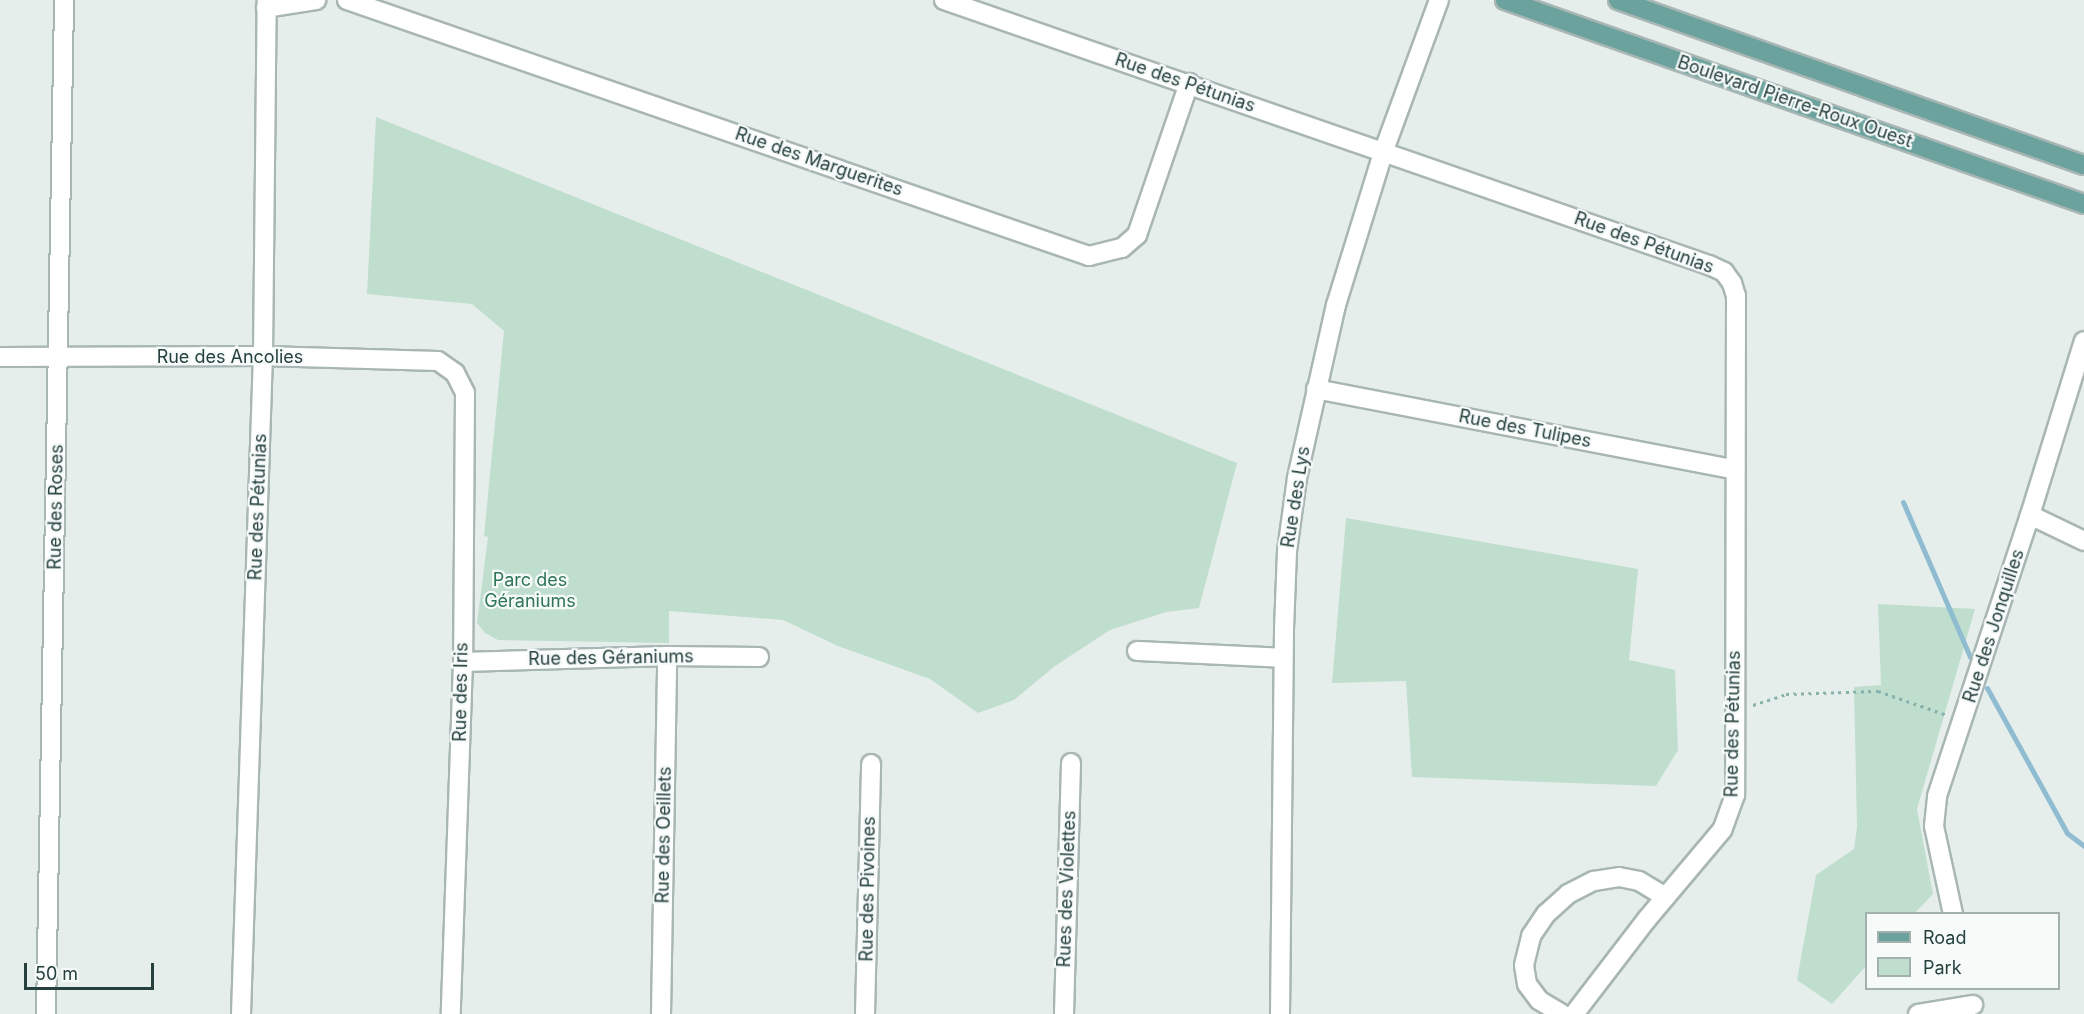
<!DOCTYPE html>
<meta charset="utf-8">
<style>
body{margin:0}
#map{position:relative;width:2084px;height:1014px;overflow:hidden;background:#e6eeec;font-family:Inter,sans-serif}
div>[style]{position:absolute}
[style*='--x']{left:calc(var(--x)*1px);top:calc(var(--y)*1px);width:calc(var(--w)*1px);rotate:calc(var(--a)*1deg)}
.green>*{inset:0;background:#bfdecd}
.stream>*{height:5px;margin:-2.5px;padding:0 2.5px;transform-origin:2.5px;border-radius:2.5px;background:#90bcd1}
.path>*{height:3px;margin-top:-1.5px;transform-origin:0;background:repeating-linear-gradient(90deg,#87b1ab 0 3px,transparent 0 7.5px)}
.roads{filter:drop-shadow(2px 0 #a8b6b4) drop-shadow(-2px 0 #a8b6b4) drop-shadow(0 2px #a8b6b4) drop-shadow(0 -2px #a8b6b4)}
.minor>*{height:18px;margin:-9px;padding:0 9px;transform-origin:9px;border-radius:9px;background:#fff}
.major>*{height:18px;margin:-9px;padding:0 9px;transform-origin:9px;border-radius:9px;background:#6ba29d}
span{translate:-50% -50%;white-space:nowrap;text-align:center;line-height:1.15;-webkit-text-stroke:4.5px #f6faf9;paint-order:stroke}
.street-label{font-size:18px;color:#25403d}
.park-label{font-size:18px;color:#2f7656}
.legend{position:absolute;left:1865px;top:912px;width:195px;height:78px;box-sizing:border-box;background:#f6faf9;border:2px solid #a2b0ae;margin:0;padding:8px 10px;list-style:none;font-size:18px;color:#25403d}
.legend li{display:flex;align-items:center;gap:12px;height:30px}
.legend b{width:30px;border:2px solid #a2b0ae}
.scale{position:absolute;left:24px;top:963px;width:130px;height:27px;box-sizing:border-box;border:3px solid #25403d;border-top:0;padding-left:8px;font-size:18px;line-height:21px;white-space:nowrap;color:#25403d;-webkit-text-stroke:4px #f6faf9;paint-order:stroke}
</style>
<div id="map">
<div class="green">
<div style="clip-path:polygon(376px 117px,1237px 463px,1199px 608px,1166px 612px,1110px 630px,1055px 666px,1014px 700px,978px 713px,930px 679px,838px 646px,783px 620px,669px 611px,669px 643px,498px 640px,485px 633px,477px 623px,488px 537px,484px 536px,504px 331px,472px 304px,367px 294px)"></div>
<div style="clip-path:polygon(1346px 518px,1638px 569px,1629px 660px,1675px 670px,1678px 750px,1656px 786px,1412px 777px,1406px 681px,1332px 683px)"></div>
<div style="clip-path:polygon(1878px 604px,1975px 609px,1917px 809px,1933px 894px,1915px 913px,1866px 914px,1866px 966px,1832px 1004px,1797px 980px,1816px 875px,1854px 849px,1857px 827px,1854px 687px,1881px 685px)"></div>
</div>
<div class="stream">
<div style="--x:1903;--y:502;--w:169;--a:66.6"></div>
<div style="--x:1987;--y:688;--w:166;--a:61.1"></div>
<div style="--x:2067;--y:833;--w:21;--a:37"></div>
</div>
<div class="path">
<div style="--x:1753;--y:705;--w:35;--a:-18"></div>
<div style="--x:1786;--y:694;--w:92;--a:-1.9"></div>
<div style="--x:1878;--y:691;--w:73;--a:19.2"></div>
</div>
<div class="roads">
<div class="minor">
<div style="--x:347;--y:0;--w:785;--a:19.04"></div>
<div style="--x:1089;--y:256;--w:34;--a:-14"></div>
<div style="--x:1122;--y:248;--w:20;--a:-41"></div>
<div style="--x:1137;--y:235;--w:161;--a:-71.1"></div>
<div style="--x:944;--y:0;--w:810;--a:19.11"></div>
<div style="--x:1709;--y:265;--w:17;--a:25"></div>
<div style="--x:1724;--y:272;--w:14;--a:54"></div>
<div style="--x:1732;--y:283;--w:14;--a:73"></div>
<div style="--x:1736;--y:296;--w:499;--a:90.1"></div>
<div style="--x:1735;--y:795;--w:37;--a:110"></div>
<div style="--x:1722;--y:830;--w:116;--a:130.1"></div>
<div style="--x:1647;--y:919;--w:120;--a:127.5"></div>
<div style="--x:266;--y:8;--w:51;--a:-9.1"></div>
<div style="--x:0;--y:357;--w:263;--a:-0.2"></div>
<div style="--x:263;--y:356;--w:175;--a:1.6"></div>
<div style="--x:438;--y:361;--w:21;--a:35"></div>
<div style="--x:455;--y:373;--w:22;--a:63"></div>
<div style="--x:465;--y:393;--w:269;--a:90.4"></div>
<div style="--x:463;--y:662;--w:352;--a:92"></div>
<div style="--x:1316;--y:389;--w:427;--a:10.9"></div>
<div style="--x:2030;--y:515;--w:60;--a:25.7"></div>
<div style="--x:1137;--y:651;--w:146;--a:2.7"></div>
<div style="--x:463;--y:662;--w:204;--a:-1.7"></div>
<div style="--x:667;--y:656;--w:92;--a:0.6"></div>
<div style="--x:1953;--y:914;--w:90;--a:-102.2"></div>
<div style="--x:1934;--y:826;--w:30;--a:-84"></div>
<div style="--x:1937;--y:796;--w:296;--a:-71.7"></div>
<div style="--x:2030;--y:515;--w:182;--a:-72.8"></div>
<div style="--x:46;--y:1014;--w:1014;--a:-88.98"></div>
<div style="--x:241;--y:1014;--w:658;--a:-88.09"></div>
<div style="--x:263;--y:356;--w:356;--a:-89.4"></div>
<div style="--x:661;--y:1014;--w:358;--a:-89"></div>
<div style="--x:865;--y:1014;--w:250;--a:-88.6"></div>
<div style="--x:1064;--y:1014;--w:251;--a:-88.4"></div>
<div style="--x:1280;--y:1014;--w:385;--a:-89.4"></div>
<div style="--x:1284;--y:629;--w:78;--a:-87.8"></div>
<div style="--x:1287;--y:551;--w:74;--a:-82.2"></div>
<div style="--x:1297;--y:478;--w:177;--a:-77.3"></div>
<div style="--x:1336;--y:305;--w:159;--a:-72.8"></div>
<div style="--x:1383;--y:153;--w:163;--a:-69.9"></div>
<div style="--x:1562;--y:1014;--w:27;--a:-149"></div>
<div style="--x:1539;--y:1000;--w:20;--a:-127"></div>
<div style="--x:1527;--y:984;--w:19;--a:-99"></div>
<div style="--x:1524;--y:965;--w:30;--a:-76"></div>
<div style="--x:1531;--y:936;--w:27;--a:-56"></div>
<div style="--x:1546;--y:914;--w:30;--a:-42"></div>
<div style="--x:1568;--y:894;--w:29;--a:-27"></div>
<div style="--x:1594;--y:881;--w:25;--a:-9"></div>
<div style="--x:1619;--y:877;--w:20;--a:11"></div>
<div style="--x:1639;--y:881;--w:31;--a:31"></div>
<div style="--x:1918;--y:1014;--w:56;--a:-9.3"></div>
</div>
<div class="major">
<div style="--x:1505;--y:0;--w:614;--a:19.41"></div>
<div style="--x:1618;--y:0;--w:494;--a:19.5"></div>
</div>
</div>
<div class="street-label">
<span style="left:1185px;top:83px;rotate:19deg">Rue des Pétunias</span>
<span style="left:1795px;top:102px;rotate:19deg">Boulevard Pierre-Roux Ouest</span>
<span style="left:819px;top:162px;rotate:19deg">Rue des Marguerites</span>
<span style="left:1644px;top:243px;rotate:20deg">Rue des Pétunias</span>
<span style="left:230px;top:357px">Rue des Ancolies</span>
<span style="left:1525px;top:429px;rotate:11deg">Rue des Tulipes</span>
<span style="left:1296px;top:497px;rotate:-81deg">Rue des Lys</span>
<span style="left:56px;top:507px;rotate:-89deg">Rue des Roses</span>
<span style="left:258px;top:507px;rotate:-88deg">Rue des Pétunias</span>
<span style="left:1994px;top:626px;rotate:-72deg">Rue des Jonquilles</span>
<span style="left:611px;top:658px;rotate:-1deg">Rue des Géraniums</span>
<span style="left:461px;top:692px;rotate:-89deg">Rue des Iris</span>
<span style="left:1733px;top:724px;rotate:-89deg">Rue des Pétunias</span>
<span style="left:664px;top:835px;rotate:-89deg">Rue des Oeillets</span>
<span style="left:868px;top:889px;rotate:-89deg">Rue des Pivoines</span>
<span style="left:1067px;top:889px;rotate:-88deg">Rues des Violettes</span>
</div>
<div class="park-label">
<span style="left:530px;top:591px">Parc des<br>Géraniums</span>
</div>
<ul class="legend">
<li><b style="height:8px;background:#6ba29d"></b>Road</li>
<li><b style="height:16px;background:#bfdecd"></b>Park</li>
</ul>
<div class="scale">50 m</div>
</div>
